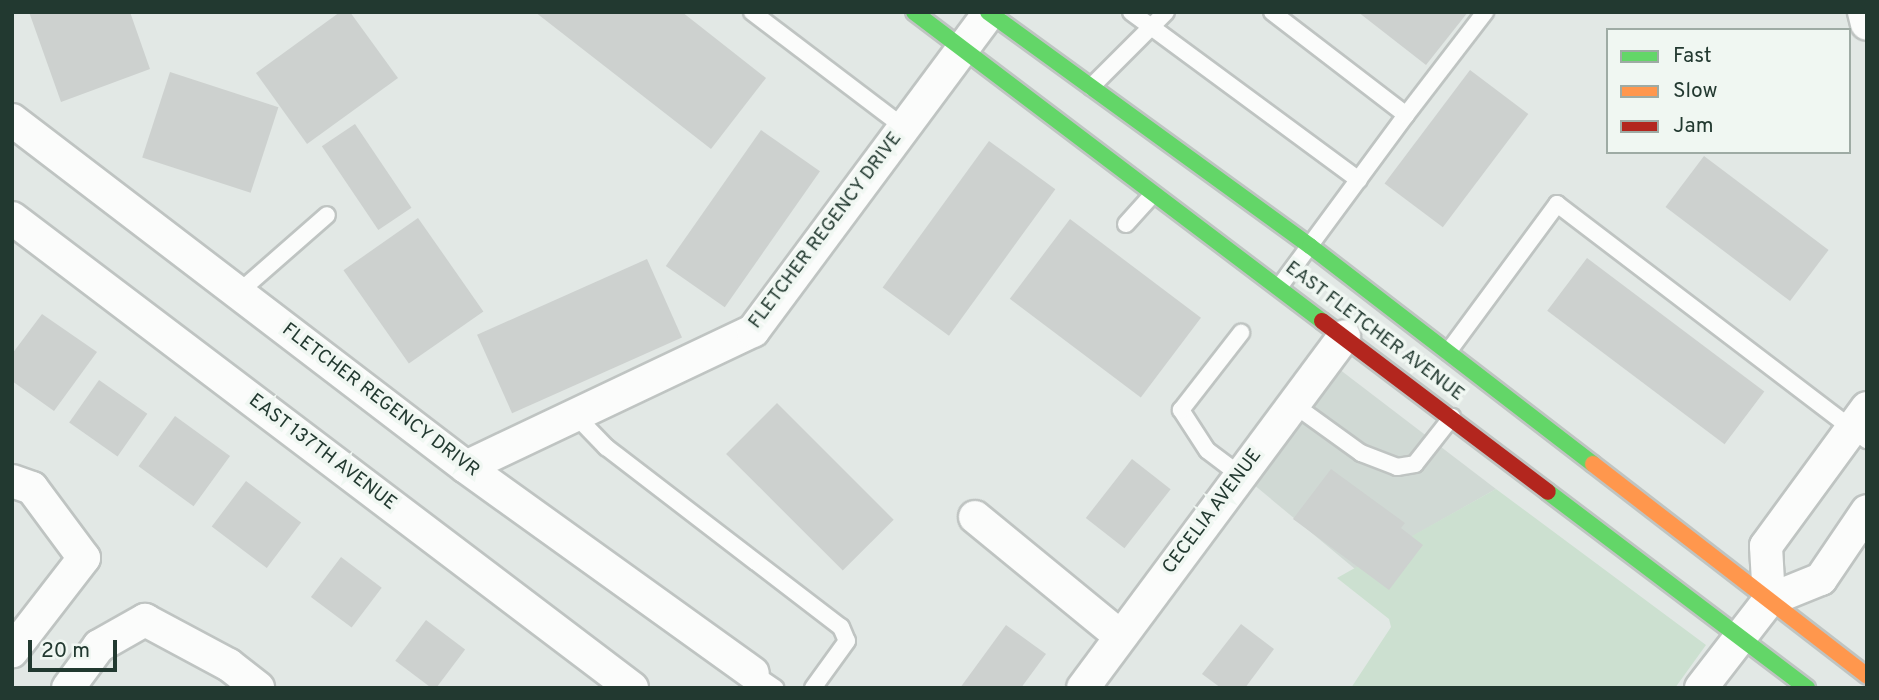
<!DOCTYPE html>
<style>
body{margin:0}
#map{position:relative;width:1879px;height:700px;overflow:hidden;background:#e2e8e5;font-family:Overpass,sans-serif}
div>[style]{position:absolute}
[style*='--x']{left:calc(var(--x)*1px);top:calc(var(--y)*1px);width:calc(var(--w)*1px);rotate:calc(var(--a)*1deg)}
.built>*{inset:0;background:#d0d9d4}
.green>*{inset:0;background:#cce0d0}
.building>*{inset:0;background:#cdd1cf;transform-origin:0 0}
.roads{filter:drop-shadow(2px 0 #bfc4c2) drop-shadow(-2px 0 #bfc4c2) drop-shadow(0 2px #bfc4c2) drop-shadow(0 -2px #bfc4c2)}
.lane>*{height:16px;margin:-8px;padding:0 8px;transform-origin:8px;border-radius:8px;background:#fbfcfb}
.street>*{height:32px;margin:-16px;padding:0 16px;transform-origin:16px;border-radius:16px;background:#fbfcfb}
.fast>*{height:16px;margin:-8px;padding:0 8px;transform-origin:8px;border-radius:8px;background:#63d668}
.slow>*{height:16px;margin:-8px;padding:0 8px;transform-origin:8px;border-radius:8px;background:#ff974d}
.jam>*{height:16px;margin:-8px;padding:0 8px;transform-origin:8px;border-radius:8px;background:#b3261e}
span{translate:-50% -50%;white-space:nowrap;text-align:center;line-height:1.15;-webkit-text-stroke:7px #f0f7f2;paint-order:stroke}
.street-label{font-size:19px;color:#223930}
.frame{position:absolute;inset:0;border:14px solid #223930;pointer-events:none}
.legend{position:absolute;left:1606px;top:28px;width:245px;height:126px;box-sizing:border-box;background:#f0f7f2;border:2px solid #9eaba4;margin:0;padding:9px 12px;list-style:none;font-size:21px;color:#223930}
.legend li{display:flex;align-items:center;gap:14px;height:35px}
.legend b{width:35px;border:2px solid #9eaba4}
.scale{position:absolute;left:28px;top:640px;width:89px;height:32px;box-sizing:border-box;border:4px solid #223930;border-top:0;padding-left:9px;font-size:21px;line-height:24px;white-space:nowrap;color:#223930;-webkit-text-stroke:5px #f0f7f2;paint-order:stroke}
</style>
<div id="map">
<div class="built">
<div style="clip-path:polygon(1339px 369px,1496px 489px,1355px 569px,1253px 484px)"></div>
</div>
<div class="green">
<div style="clip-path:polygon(1496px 489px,1706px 645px,1675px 688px,1351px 688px,1391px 627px,1389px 619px,1337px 578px)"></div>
</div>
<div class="building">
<div style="clip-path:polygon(29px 12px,130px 12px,150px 69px,61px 102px)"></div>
<div style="clip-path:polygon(340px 12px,350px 12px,398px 78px,307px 144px,256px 73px)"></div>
<div style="clip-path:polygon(535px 12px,682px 12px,766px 78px,711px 149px)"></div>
<div style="clip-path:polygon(1358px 12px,1468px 12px,1426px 65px)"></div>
<div style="left:1470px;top:70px;width:73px;height:142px;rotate:37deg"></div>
<div style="left:170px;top:72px;width:114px;height:90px;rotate:18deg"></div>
<div style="left:355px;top:124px;width:101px;height:40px;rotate:56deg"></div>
<div style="left:761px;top:130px;width:72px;height:166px;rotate:35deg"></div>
<div style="left:989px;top:141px;width:82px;height:181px;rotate:36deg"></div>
<div style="left:1704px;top:156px;width:156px;height:64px;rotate:37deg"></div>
<div style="left:418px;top:218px;width:114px;height:91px;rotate:55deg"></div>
<div style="left:1070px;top:219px;width:164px;height:100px;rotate:37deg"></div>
<div style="left:1587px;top:258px;width:222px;height:66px;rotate:37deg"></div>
<div style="left:647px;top:259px;width:86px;height:186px;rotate:66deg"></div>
<div style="clip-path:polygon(42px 314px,97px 352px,54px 411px,12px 381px,12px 354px)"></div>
<div style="left:99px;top:380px;width:59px;height:52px;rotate:35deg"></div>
<div style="left:777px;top:403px;width:165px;height:72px;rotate:45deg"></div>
<div style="left:175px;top:416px;width:68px;height:62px;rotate:36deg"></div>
<div style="left:1132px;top:459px;width:49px;height:75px;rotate:38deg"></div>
<div style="clip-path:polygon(1331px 469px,1405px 523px,1401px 528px,1423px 545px,1389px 590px,1293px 519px)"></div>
<div style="left:246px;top:481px;width:69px;height:57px;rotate:37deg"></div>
<div style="left:341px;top:557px;width:51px;height:50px;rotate:37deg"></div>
<div style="left:426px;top:620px;width:49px;height:51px;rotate:37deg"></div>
<div style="clip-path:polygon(1241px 624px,1274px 649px,1245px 688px,1221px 688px,1202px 674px)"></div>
<div style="clip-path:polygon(1006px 625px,1046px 654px,1021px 688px,960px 688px)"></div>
</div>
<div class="roads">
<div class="lane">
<div style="--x:752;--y:12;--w:192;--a:37.2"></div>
<div style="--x:1131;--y:12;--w:283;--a:36.4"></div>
<div style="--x:1272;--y:12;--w:169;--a:37.5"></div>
<div style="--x:1406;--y:115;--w:214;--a:126.4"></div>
<div style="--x:1091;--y:87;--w:106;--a:-45"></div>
<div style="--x:1406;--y:115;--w:130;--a:-52.5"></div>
<div style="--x:1126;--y:224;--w:40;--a:-48"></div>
<div style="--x:238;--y:293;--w:118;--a:-41.2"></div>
<div style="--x:1448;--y:352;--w:184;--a:-53.6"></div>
<div style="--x:1557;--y:204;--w:390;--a:37.3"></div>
<div style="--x:1293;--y:404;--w:84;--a:35.8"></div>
<div style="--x:1361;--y:453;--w:39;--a:21"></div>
<div style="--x:1397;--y:467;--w:18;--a:-9"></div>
<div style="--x:1415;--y:464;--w:60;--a:-51.8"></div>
<div style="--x:575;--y:415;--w:45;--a:45.9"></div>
<div style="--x:606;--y:447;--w:296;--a:37.5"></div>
<div style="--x:841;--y:627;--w:15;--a:67"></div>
<div style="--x:847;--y:641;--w:58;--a:125.9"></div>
<div style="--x:1240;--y:475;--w:41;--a:-142.9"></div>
<div style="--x:1207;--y:450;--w:48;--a:-123"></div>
<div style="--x:1181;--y:410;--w:98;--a:-52.1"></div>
<div style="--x:753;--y:673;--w:27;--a:34"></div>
</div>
<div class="street">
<div style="--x:1864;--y:12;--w:12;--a:76"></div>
<div style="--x:12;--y:120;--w:571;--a:37.39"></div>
<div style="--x:466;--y:467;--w:353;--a:35.7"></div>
<div style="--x:12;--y:218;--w:778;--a:37.16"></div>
<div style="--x:466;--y:467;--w:318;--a:-25.4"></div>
<div style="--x:753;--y:331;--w:396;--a:-53.4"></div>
<div style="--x:12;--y:481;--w:21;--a:19"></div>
<div style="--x:32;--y:488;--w:87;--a:53.4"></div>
<div style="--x:84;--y:558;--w:118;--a:127.7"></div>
<div style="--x:975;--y:517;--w:188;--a:39.4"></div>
<div style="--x:1769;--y:600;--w:54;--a:-93.2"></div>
<div style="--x:1766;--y:546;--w:171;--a:-53.8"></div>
<div style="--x:1769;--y:600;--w:56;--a:-22"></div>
<div style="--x:1821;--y:579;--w:82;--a:-55.9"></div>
<div style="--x:68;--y:688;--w:52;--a:-53.6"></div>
<div style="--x:99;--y:646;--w:53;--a:-29.5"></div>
<div style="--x:145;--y:620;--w:95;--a:28.2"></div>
<div style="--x:229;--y:665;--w:37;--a:38"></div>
<div style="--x:1083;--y:688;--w:438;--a:-53.4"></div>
<div style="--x:1701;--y:688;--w:111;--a:-52.3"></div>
</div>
<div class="fast">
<div style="--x:914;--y:12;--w:512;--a:37.14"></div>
<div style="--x:988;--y:12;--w:398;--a:36"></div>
<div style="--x:1310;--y:246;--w:357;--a:37.6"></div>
<div style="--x:1548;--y:492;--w:325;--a:37.1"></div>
</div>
<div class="slow">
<div style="--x:1593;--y:464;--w:346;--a:37.7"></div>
</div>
<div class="jam">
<div style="--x:1322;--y:321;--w:283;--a:37.1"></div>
</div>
</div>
<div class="street-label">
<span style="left:826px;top:231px;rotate:-53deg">FLETCHER REGENCY DRIVE</span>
<span style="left:1374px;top:332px;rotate:37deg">EAST FLETCHER AVENUE</span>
<span style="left:380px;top:401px;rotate:37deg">FLETCHER REGENCY DRIVR</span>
<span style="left:322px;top:453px;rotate:37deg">EAST 137TH AVENUE</span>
<span style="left:1213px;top:512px;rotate:-53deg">CECELIA AVENUE</span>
</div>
<div class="frame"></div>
<ul class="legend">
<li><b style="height:9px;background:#63d668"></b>Fast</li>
<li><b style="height:9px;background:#ff974d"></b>Slow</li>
<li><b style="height:9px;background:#b3261e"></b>Jam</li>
</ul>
<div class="scale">20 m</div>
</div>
